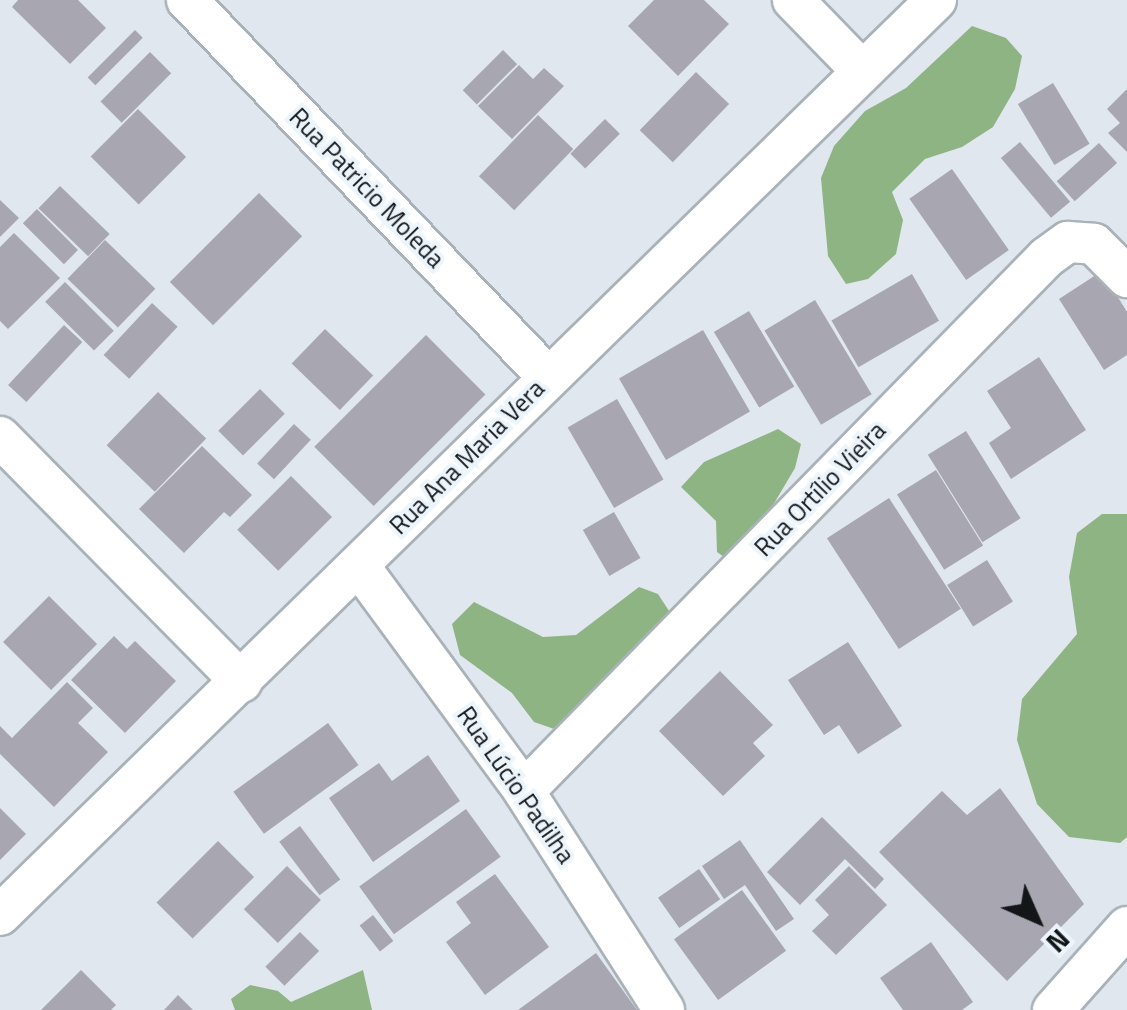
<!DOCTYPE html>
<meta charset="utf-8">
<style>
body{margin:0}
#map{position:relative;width:1127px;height:1010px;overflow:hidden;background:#e0e7ef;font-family:"Titillium Web",sans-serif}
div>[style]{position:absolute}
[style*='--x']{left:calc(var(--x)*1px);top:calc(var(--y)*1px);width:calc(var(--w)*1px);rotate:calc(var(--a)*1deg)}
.forest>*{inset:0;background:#8eb484}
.building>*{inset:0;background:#a8a7b1;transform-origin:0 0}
.roads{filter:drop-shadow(2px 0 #aab2b9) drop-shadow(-2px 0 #aab2b9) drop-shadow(0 2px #aab2b9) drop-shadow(0 -2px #aab2b9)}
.minor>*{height:40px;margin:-20px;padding:0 20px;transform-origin:20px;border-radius:20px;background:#fff}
span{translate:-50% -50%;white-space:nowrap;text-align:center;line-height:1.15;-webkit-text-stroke:8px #edf5fc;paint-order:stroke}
.street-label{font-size:25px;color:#131618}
.north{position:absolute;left:987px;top:870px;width:100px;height:100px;-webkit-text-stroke:8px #edf5fc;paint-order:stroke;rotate:135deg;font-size:28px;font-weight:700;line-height:40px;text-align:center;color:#131618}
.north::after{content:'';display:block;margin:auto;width:35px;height:45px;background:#131618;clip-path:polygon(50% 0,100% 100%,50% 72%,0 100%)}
</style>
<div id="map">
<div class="forest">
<div style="clip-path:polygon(972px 26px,1006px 38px,1022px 56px,1015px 89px,993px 127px,962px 147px,925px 159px,892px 192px,903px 220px,896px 254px,868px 279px,846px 284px,828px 256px,821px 178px,834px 146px,865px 111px,906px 88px)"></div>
<div style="clip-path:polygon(778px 429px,801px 444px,795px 468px,737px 566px,717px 552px,716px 521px,681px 487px,704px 462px)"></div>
<div style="clip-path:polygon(1102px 514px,1127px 514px,1127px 837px,1120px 843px,1069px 837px,1037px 804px,1017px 740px,1022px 699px,1077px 634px,1069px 577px,1077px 533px)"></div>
<div style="clip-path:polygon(639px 587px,658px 594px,671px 614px,563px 732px,534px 722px,512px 693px,460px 655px,452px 624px,474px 602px,543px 637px,576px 635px)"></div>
<div style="clip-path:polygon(363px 970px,372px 1010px,235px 1010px,231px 999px,250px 985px,278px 991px,291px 1002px)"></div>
</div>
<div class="building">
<div style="clip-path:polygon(18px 0,78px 0,106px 28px,70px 64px,12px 7px)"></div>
<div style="clip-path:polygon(654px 0,704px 0,729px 24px,678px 76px,628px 26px)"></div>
<div style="left:135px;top:30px;width:11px;height:67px;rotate:45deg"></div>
<div style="left:503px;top:50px;width:20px;height:57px;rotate:45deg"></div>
<div style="left:150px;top:52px;width:30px;height:70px;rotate:45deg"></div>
<div style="clip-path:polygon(519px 65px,533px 79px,544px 68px,564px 86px,512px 139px,478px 106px)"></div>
<div style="left:696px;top:72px;width:46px;height:81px;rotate:44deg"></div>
<div style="left:1053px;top:83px;width:71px;height:41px;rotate:59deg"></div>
<div style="clip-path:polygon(1127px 89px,1127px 152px,1108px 133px,1120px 123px,1107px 109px)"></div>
<div style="left:138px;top:109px;width:68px;height:67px;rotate:45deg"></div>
<div style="left:538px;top:115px;width:49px;height:85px;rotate:44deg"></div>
<div style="left:605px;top:119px;width:21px;height:49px;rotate:45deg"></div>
<div style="left:1020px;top:142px;width:78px;height:25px;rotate:50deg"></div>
<div style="left:1099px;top:143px;width:27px;height:57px;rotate:48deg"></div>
<div style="left:952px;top:169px;width:99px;height:52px;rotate:55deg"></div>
<div style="left:60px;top:186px;width:69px;height:31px;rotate:44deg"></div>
<div style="left:259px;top:193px;width:61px;height:126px;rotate:45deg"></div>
<div style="clip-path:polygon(0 200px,19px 218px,0 237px)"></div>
<div style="left:37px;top:209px;width:58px;height:20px;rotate:45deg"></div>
<div style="clip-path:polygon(14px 233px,60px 278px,8px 329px,0 321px,0 247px)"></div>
<div style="left:105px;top:240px;width:70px;height:54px;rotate:44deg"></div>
<div style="clip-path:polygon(1102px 271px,1127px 312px,1127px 355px,1104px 370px,1059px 299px)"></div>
<div style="left:912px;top:274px;width:54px;height:93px;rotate:60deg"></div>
<div style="left:65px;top:282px;width:69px;height:28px;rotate:45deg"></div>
<div style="left:815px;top:300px;width:110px;height:59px;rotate:59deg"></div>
<div style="left:152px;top:303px;width:35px;height:71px;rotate:43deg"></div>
<div style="left:749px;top:311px;width:88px;height:41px;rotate:59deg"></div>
<div style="left:64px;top:325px;width:25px;height:82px;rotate:43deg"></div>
<div style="left:325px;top:329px;width:67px;height:48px;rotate:44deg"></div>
<div style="left:703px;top:330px;width:94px;height:97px;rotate:60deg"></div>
<div style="left:426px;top:335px;width:84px;height:158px;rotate:45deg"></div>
<div style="clip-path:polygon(1039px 357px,1086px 430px,1011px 479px,989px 443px,1011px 428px,987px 391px)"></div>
<div style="left:260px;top:389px;width:35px;height:59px;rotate:45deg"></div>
<div style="left:158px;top:392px;width:67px;height:74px;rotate:44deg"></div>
<div style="left:617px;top:399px;width:93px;height:57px;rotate:60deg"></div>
<div style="left:294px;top:424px;width:23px;height:54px;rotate:43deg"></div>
<div style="left:966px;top:431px;width:103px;height:45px;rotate:58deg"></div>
<div style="clip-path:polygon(202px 446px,252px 495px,230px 517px,224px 512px,184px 553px,139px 509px)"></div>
<div style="left:936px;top:470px;width:89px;height:46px;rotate:58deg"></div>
<div style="left:291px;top:476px;width:58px;height:76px;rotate:45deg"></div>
<div style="left:889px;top:498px;width:132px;height:74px;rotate:57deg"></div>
<div style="left:614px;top:512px;width:53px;height:36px;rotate:60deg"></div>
<div style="left:987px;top:560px;width:49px;height:47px;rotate:58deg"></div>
<div style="left:49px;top:596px;width:68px;height:65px;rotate:45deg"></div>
<div style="clip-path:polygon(114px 636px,127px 649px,135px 641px,176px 681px,125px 733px,71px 680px)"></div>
<div style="clip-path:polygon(848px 642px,902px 726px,858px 754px,839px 725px,824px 735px,788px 680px)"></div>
<div style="clip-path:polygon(720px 671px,773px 725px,753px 743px,765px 756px,723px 796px,659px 731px)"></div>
<div style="clip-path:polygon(67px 682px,93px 708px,78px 723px,108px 752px,54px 807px,0 754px,0 726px,12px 738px)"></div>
<div style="left:328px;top:723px;width:52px;height:117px;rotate:54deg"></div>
<div style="clip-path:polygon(428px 755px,460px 801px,373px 862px,329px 798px,379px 763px,392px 781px)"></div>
<div style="clip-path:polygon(1000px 788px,1084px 904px,1007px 981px,879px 852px,942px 791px,967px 815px)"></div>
<div style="clip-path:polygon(0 808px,26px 834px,0 860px)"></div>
<div style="left:466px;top:809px;width:59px;height:132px;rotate:54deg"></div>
<div style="clip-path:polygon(822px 817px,884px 879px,875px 889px,845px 859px,800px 905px,767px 872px)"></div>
<div style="left:300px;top:826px;width:67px;height:26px;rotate:53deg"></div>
<div style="clip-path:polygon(740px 840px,794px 919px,776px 931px,745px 885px,724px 899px,702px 866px)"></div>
<div style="left:218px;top:841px;width:51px;height:87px;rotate:45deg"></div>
<div style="left:287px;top:866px;width:48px;height:61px;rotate:45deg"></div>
<div style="clip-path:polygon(849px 866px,887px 905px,836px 955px,812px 931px,829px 915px,815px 900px)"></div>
<div style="left:699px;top:869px;width:37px;height:50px;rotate:55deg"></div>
<div style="clip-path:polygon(495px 874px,549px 947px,485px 995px,446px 942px,471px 923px,456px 902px)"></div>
<div style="left:742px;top:890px;width:75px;height:84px;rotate:54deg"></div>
<div style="left:373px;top:915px;width:33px;height:17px;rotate:52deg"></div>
<div style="left:300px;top:932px;width:27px;height:49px;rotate:45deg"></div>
<div style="clip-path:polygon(931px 942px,973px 1002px,962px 1010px,903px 1010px,880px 978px)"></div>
<div style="clip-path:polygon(596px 953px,637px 1010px,518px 1010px)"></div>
<div style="clip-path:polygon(81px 970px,116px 1005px,111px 1010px,41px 1010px)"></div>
<div style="clip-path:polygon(178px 995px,193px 1010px,164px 1010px)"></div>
</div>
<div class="roads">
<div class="minor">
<div style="--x:187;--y:0;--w:521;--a:46.25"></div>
<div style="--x:793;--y:0;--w:98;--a:45.8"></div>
<div style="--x:0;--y:437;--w:344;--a:45.4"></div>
<div style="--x:359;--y:566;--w:279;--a:53.7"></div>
<div style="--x:524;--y:791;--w:260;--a:57.4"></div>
<div style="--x:524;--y:791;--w:747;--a:-45.6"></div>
<div style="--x:1047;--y:257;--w:26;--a:-36"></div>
<div style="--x:1068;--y:242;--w:26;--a:4"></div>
<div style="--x:1094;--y:244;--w:47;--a:45"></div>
<div style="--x:0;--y:915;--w:1309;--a:-44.35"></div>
<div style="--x:1053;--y:1010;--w:111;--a:-48.3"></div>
</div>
</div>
<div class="street-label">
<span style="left:367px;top:188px;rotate:46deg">Rua Patricio Moleda</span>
<span style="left:467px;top:457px;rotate:-45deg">Rua Ana Maria Vera</span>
<span style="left:820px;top:489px;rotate:-46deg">Rua Ortílio Vieira</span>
<span style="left:516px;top:785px;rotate:55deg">Rua Lúcio Padilha</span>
</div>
<div class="north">N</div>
</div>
